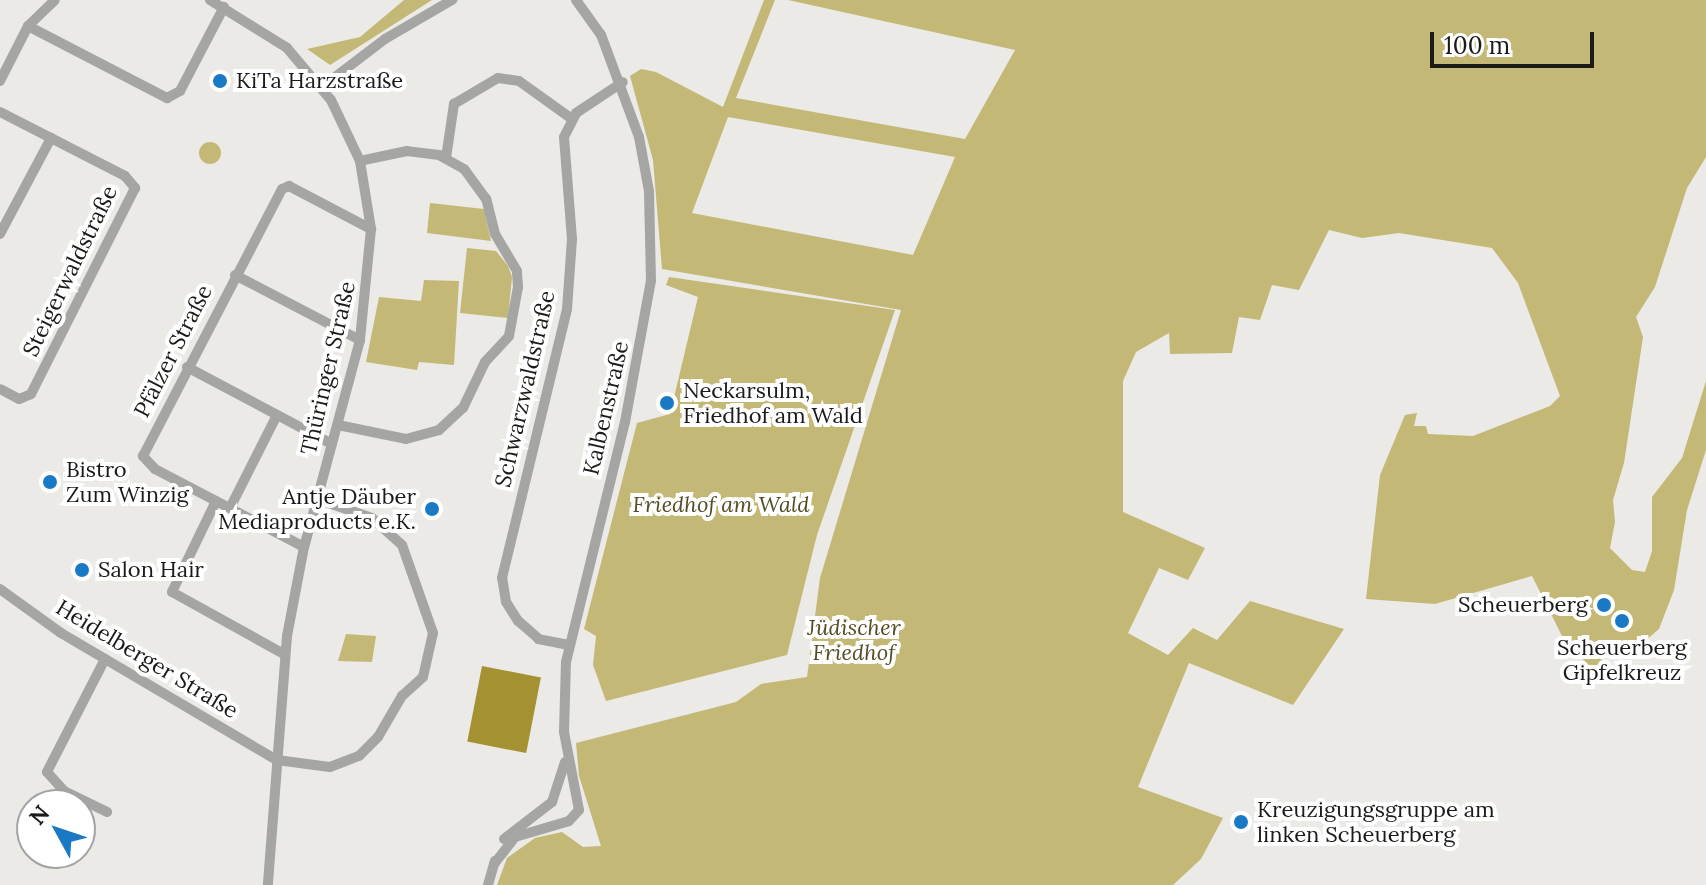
<!DOCTYPE html>
<meta charset="utf-8">
<style>
body{margin:0}
#map{position:relative;width:1706px;height:885px;overflow:hidden;background:#ebeae6;font-family:Lora,serif}
div>[style]{position:absolute}
[style*='--x']{left:calc(var(--x)*1px);top:calc(var(--y)*1px);width:calc(var(--w)*1px);rotate:calc(var(--a)*1deg)}
.green>*{inset:0;background:#c4b876}
.round{border-radius:50%}
.water>*{inset:0;background:#a49232;transform-origin:0 0}
.street>*{height:10px;margin:-5px;padding:0 5px;transform-origin:5px;border-radius:5px;background:#a5a5a3}
.dots>*{width:22px;height:22px;translate:-50% -50%;box-sizing:border-box;border:4px solid #fff;border-radius:50%}
span{translate:-50% -50%;white-space:nowrap;text-align:center;line-height:1.15;-webkit-text-stroke:8px #fff;paint-order:stroke}
.poi-label{font-size:22px;color:#1a1a18}
.left{translate:0 -50%;text-align:left}
.right{translate:-100% -50%;text-align:right}
.street-label{font-size:22px;color:#1a1a18}
.park-label{font-size:22px;color:#534c24;font-style:italic}
.north{position:absolute;left:16px;top:789px;width:80px;height:80px;box-sizing:border-box;background:#fff;border:2px solid #a3a3a3;border-radius:50%;rotate:310deg;font-size:22px;font-weight:700;line-height:32px;text-align:center;color:#1a1a18}
.north::after{content:'';display:block;margin:auto;width:28px;height:36px;background:#1979c5;clip-path:polygon(50% 0,100% 100%,50% 72%,0 100%)}
.scale{position:absolute;left:1430px;top:32px;width:164px;height:36px;box-sizing:border-box;border:4px solid #1a1a18;border-top:0;padding-left:10px;font-size:24px;line-height:28px;white-space:nowrap;color:#1a1a18;-webkit-text-stroke:6px #fff;paint-order:stroke}
</style>
<div id="map">
<div class="green">
<div style="clip-path:polygon(404px 0,432px 0,330px 65px,307px 49px,360px 37px)"></div>
<div style="clip-path:polygon(evenodd,764px 0,775px 0,736px 98px,965px 139px,1015px 50px,788px 0,1706px 0,1706px 157px,1687px 188px,1655px 287px,1636px 317px,1643px 337px,1624px 463px,1613px 500px,1615px 522px,1610px 548px,1632px 570px,1645px 572px,1652px 551px,1652px 497px,1682px 458px,1706px 381px,1706px 450px,1687px 510px,1674px 590px,1659px 629px,1646px 640px,1611px 647px,1594px 670px,1565px 642px,1532px 576px,1435px 604px,1366px 599px,1380px 475px,1405px 415px,1417px 413px,1414px 426px,1426px 426px,1428px 434px,1473px 436px,1550px 406px,1560px 396px,1518px 283px,1492px 248px,1399px 233px,1362px 238px,1329px 230px,1299px 290px,1272px 285px,1260px 320px,1239px 317px,1232px 353px,1170px 354px,1169px 333px,1136px 352px,1123px 381px,1123px 512px,1205px 548px,1188px 580px,1159px 568px,1128px 633px,1168px 655px,1193px 628px,1217px 640px,1250px 601px,1344px 629px,1293px 705px,1189px 663px,1138px 787px,1223px 818px,1201px 859px,1173px 885px,497px 885px,507px 858px,535px 838px,562px 832px,583px 847px,601px 846px,579px 776px,576px 743px,736px 702px,761px 684px,807px 677px,820px 578px,901px 310px,662px 269px,653px 160px,630px 76px,641px 69px,656px 72px,723px 107px,764px 0,728px 117px,955px 157px,913px 255px,692px 213px,728px 117px)"></div>
<div class="round" style="left:199px;top:142px;width:22px;height:22px"></div>
<div style="clip-path:polygon(430px 203px,484px 209px,491px 241px,427px 233px)"></div>
<div style="clip-path:polygon(467px 248px,496px 251px,508px 266px,512px 277px,508px 318px,460px 313px)"></div>
<div style="clip-path:polygon(669px 277px,895px 310px,817px 535px,787px 655px,606px 701px,593px 665px,596px 636px,584px 629px,637px 423px,670px 414px,698px 297px,666px 285px)"></div>
<div style="clip-path:polygon(424px 280px,459px 281px,454px 365px,419px 362px,417px 370px,366px 362px,379px 297px,421px 301px)"></div>
<div style="clip-path:polygon(346px 634px,376px 636px,372px 662px,338px 661px)"></div>
</div>
<div class="water">
<div style="left:482px;top:666px;width:60px;height:77px;rotate:11deg"></div>
</div>
<div class="street">
<div style="--x:210;--y:0;--w:91;--a:31.9"></div>
<div style="--x:287;--y:48;--w:68;--a:49.8"></div>
<div style="--x:331;--y:100;--w:68;--a:64.6"></div>
<div style="--x:360;--y:161;--w:69;--a:80.8"></div>
<div style="--x:371;--y:229;--w:112;--a:95.7"></div>
<div style="--x:360;--y:340;--w:214;--a:105.1"></div>
<div style="--x:304;--y:547;--w:91;--a:100.8"></div>
<div style="--x:287;--y:636;--w:250;--a:94.4"></div>
<div style="--x:28;--y:26;--w:157;--a:27.4"></div>
<div style="--x:167;--y:98;--w:15;--a:-28"></div>
<div style="--x:180;--y:91;--w:95;--a:-62.4"></div>
<div style="--x:0;--y:81;--w:62;--a:-63"></div>
<div style="--x:28;--y:26;--w:37;--a:-44"></div>
<div style="--x:322;--y:87;--w:79;--a:-37.3"></div>
<div style="--x:385;--y:39;--w:78;--a:-30.2"></div>
<div style="--x:0;--y:112;--w:140;--a:27.1"></div>
<div style="--x:125;--y:176;--w:16;--a:50"></div>
<div style="--x:135;--y:188;--w:231;--a:116.8"></div>
<div style="--x:31;--y:394;--w:13;--a:157"></div>
<div style="--x:19;--y:399;--w:21;--a:-152"></div>
<div style="--x:446;--y:158;--w:55;--a:-81.6"></div>
<div style="--x:454;--y:104;--w:51;--a:-30.6"></div>
<div style="--x:498;--y:78;--w:21;--a:8"></div>
<div style="--x:519;--y:81;--w:65;--a:35.6"></div>
<div style="--x:0;--y:234;--w:109;--a:-62"></div>
<div style="--x:235;--y:275;--w:141;--a:27.5"></div>
<div style="--x:187;--y:367;--w:164;--a:28"></div>
<div style="--x:338;--y:425;--w:69;--a:11.6"></div>
<div style="--x:406;--y:439;--w:34;--a:-15"></div>
<div style="--x:439;--y:430;--w:33;--a:-43"></div>
<div style="--x:463;--y:408;--w:51;--a:-64.4"></div>
<div style="--x:485;--y:362;--w:35;--a:-47"></div>
<div style="--x:509;--y:336;--w:50;--a:-79.6"></div>
<div style="--x:518;--y:287;--w:16;--a:-94"></div>
<div style="--x:517;--y:271;--w:43;--a:-120.7"></div>
<div style="--x:495;--y:234;--w:36;--a:-104"></div>
<div style="--x:486;--y:199;--w:37;--a:-126"></div>
<div style="--x:464;--y:169;--w:29;--a:-151"></div>
<div style="--x:439;--y:155;--w:32;--a:-173"></div>
<div style="--x:407;--y:151;--w:48;--a:168"></div>
<div style="--x:216;--y:501;--w:101;--a:115.8"></div>
<div style="--x:172;--y:592;--w:128;--a:29"></div>
<div style="--x:230;--y:508;--w:104;--a:-63.2"></div>
<div style="--x:304;--y:547;--w:168;--a:-152.4"></div>
<div style="--x:155;--y:469;--w:18;--a:-133"></div>
<div style="--x:143;--y:456;--w:301;--a:-62.5"></div>
<div style="--x:282;--y:189;--w:8;--a:-23"></div>
<div style="--x:289;--y:186;--w:93;--a:27.7"></div>
<div style="--x:0;--y:589;--w:75;--a:35.8"></div>
<div style="--x:61;--y:633;--w:251;--a:30.5"></div>
<div style="--x:277;--y:760;--w:53;--a:7.5"></div>
<div style="--x:330;--y:767;--w:31;--a:-21"></div>
<div style="--x:359;--y:756;--w:27;--a:-45"></div>
<div style="--x:378;--y:737;--w:48;--a:-59.7"></div>
<div style="--x:402;--y:696;--w:28;--a:-42"></div>
<div style="--x:423;--y:677;--w:45;--a:-77.2"></div>
<div style="--x:433;--y:633;--w:93;--a:-109.4"></div>
<div style="--x:402;--y:545;--w:40;--a:-138"></div>
<div style="--x:372;--y:518;--w:58;--a:-160.9"></div>
<div style="--x:569;--y:645;--w:31;--a:-169"></div>
<div style="--x:539;--y:639;--w:28;--a:-139"></div>
<div style="--x:518;--y:621;--w:22;--a:-122"></div>
<div style="--x:506;--y:602;--w:24;--a:-99"></div>
<div style="--x:502;--y:578;--w:277;--a:-76.4"></div>
<div style="--x:567;--y:309;--w:70;--a:-85.9"></div>
<div style="--x:572;--y:239;--w:102;--a:-94.5"></div>
<div style="--x:564;--y:137;--w:27;--a:-63"></div>
<div style="--x:576;--y:113;--w:56;--a:-33.4"></div>
<div style="--x:105;--y:659;--w:127;--a:117.2"></div>
<div style="--x:47;--y:772;--w:25;--a:48"></div>
<div style="--x:64;--y:791;--w:48;--a:26"></div>
<div style="--x:504;--y:839;--w:61;--a:-37.6"></div>
<div style="--x:552;--y:802;--w:42;--a:-72"></div>
<div style="--x:494;--y:864;--w:34;--a:-52"></div>
<div style="--x:515;--y:837;--w:56;--a:-16.5"></div>
<div style="--x:569;--y:821;--w:15;--a:-48"></div>
<div style="--x:579;--y:810;--w:79;--a:-100.9"></div>
<div style="--x:564;--y:732;--w:70;--a:-88.4"></div>
<div style="--x:566;--y:662;--w:247;--a:-76.2"></div>
<div style="--x:625;--y:422;--w:143;--a:-79.6"></div>
<div style="--x:651;--y:281;--w:90;--a:-91.3"></div>
<div style="--x:649;--y:191;--w:55;--a:-100.5"></div>
<div style="--x:639;--y:137;--w:109;--a:-110.4"></div>
<div style="--x:601;--y:35;--w:43;--a:-125.5"></div>
<div style="--x:488;--y:885;--w:25;--a:-74"></div>
</div>
<div class="dots">
<div style="left:220px;top:81px;background:#1979c5"></div>
<div style="left:667px;top:403px;background:#1979c5"></div>
<div style="left:50px;top:482px;background:#1979c5"></div>
<div style="left:432px;top:509px;background:#1979c5"></div>
<div style="left:82px;top:570px;background:#1979c5"></div>
<div style="left:1604px;top:605px;background:#1979c5"></div>
<div style="left:1622px;top:621px;background:#1979c5"></div>
<div style="left:1241px;top:822px;background:#1979c5"></div>
</div>
<div class="poi-label">
<span class="left" style="left:236px;top:81px">KiTa Harzstraße</span>
<span class="left" style="left:683px;top:403px">Neckarsulm,<br>Friedhof am Wald</span>
<span class="left" style="left:66px;top:482px">Bistro<br>Zum Winzig</span>
<span class="right" style="left:416px;top:509px">Antje Däuber<br>Mediaproducts e.K.</span>
<span class="left" style="left:98px;top:570px">Salon Hair</span>
<span class="right" style="left:1588px;top:605px">Scheuerberg</span>
<span style="left:1622px;top:660px">Scheuerberg<br>Gipfelkreuz</span>
<span class="left" style="left:1257px;top:822px">Kreuzigungsgruppe am<br>linken Scheuerberg</span>
</div>
<div class="street-label">
<span style="left:70px;top:271px;rotate:-64deg">Steigerwaldstraße</span>
<span style="left:173px;top:351px;rotate:-63deg">Pfälzer Straße</span>
<span style="left:328px;top:368px;rotate:-77deg">Thüringer Straße</span>
<span style="left:525px;top:389px;rotate:-77deg">Schwarzwaldstraße</span>
<span style="left:606px;top:408px;rotate:-77deg">Kalbenstraße</span>
<span style="left:147px;top:659px;rotate:31deg">Heidelberger Straße</span>
</div>
<div class="park-label">
<span style="left:721px;top:505px">Friedhof am Wald</span>
<span style="left:854px;top:640px">Jüdischer<br>Friedhof</span>
</div>
<div class="north">N</div>
<div class="scale">100 m</div>
</div>
